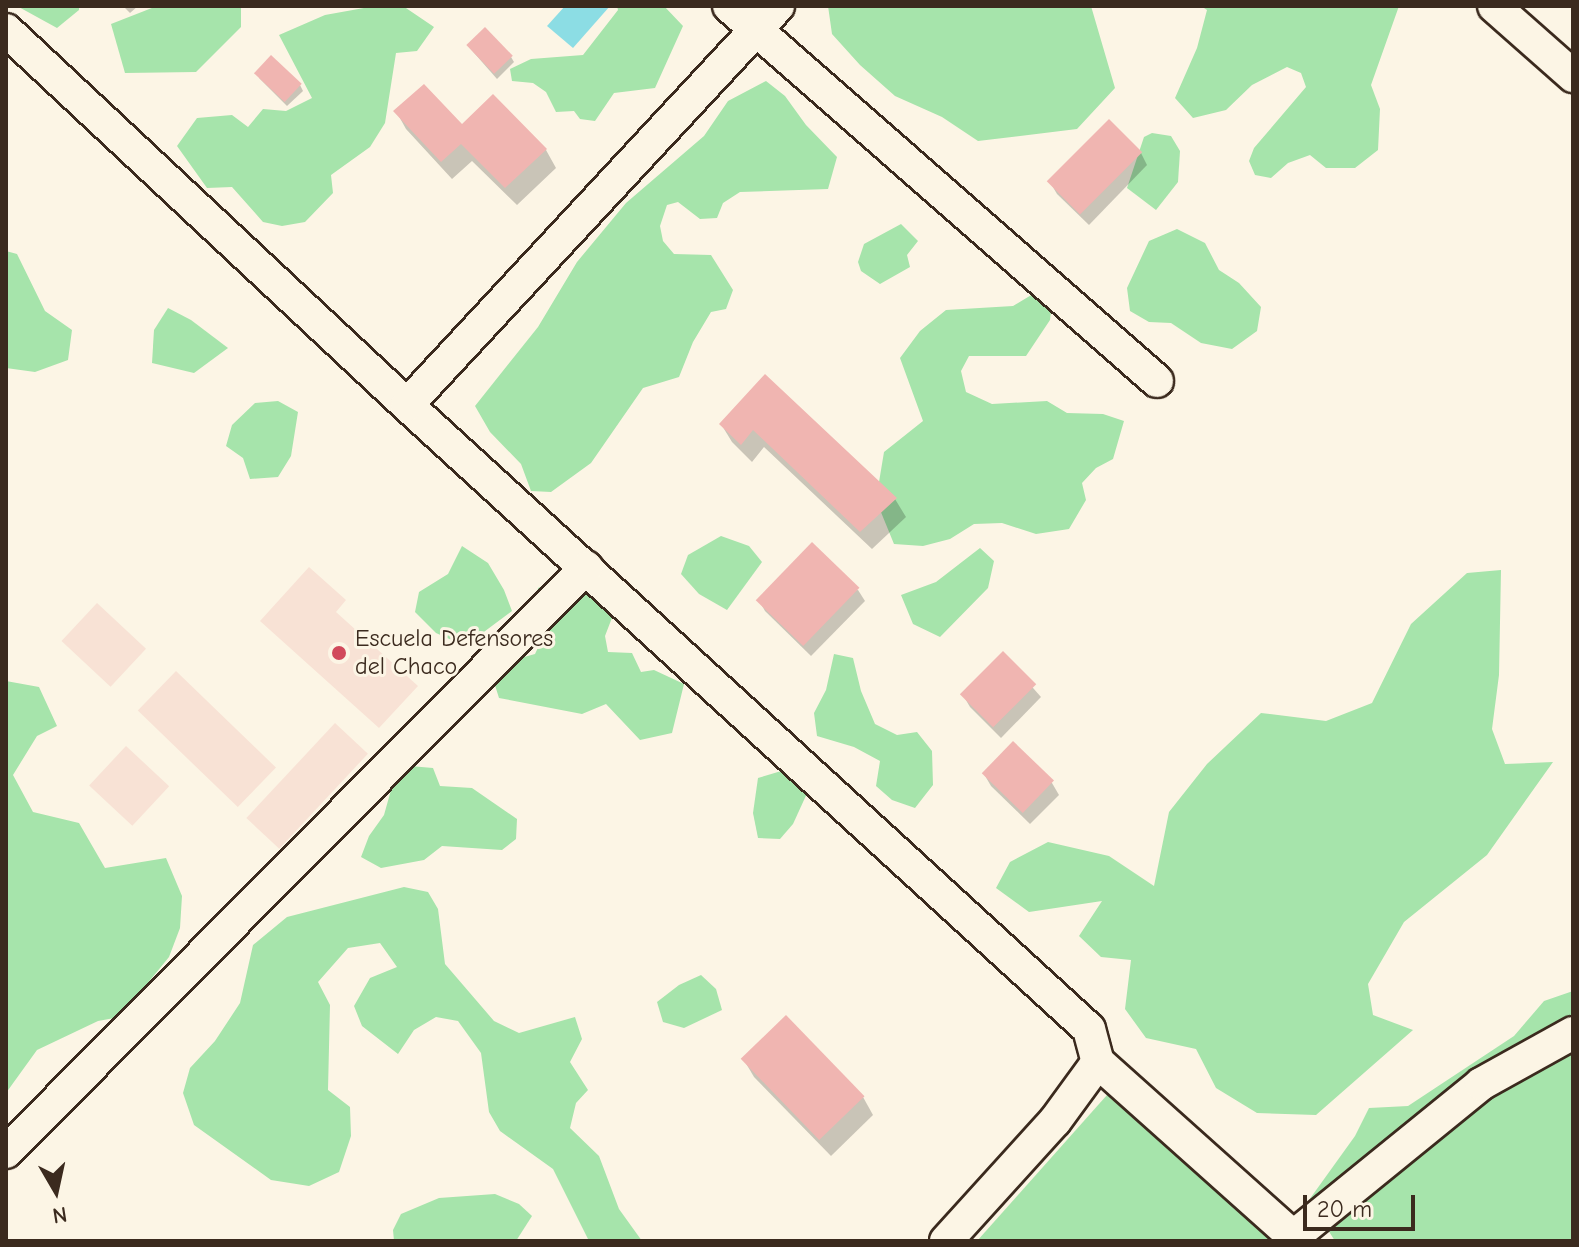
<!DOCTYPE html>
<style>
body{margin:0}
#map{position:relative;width:1579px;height:1247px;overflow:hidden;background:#fcf5e5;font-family:"Comic Neue",sans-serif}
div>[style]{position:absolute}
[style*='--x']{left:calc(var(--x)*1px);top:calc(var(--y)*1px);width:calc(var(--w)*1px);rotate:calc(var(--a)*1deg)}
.built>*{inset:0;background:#f8e2d5;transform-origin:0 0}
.green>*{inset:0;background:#a6e4ab}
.water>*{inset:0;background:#8cdde4}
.shadow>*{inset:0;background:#0003}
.building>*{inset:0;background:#f0b5b1;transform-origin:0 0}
.roads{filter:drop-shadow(2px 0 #3b2a1e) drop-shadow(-2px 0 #3b2a1e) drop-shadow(0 2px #3b2a1e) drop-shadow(0 -2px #3b2a1e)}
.minor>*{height:32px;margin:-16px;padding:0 16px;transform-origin:16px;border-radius:16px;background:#fcf5e5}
.dots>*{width:22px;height:22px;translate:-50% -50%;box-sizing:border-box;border:4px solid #fcf5e5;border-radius:50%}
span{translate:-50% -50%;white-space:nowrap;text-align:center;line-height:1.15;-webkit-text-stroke:6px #fcf5e5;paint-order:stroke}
.poi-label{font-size:24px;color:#3b2a1e}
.left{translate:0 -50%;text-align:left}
.frame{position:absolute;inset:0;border:8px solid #3b2a1e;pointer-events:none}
.north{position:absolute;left:16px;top:1151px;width:80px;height:80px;-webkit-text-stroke:6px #fcf5e5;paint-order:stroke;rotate:171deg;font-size:22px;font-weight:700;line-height:32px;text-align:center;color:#3b2a1e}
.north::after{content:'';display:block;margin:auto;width:28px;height:36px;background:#3b2a1e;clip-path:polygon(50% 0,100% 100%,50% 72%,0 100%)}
.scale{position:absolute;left:1303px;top:1195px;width:112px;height:36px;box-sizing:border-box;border:4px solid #3b2a1e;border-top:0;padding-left:10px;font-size:24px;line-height:28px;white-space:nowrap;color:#3b2a1e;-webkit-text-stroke:6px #fcf5e5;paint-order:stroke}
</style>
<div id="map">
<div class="built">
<div style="clip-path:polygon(309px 567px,346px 600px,336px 612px,418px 686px,379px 728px,260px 621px)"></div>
<div style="left:97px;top:603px;width:67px;height:52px;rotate:43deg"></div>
<div style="left:176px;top:671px;width:139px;height:55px;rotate:44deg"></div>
<div style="left:335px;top:723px;width:45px;height:130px;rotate:43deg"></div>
<div style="left:126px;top:746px;width:59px;height:54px;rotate:43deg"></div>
</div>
<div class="green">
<div style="clip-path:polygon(17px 6px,79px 6px,79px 10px,57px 28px)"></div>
<div style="clip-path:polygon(157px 6px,241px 6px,241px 27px,196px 72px,125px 73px,111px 24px)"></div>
<div style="clip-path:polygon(375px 6px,403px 6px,434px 27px,417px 51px,396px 53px,385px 123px,370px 147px,331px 175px,333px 193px,305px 222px,282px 226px,263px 222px,232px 187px,207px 188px,177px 146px,197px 118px,232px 115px,248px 127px,263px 109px,286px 111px,312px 98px,279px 35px,325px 15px)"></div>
<div style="clip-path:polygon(617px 6px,664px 6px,683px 26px,655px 88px,614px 93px,595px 121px,580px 119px,574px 111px,556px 112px,546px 92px,533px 83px,512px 81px,510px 69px,531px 59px,583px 55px,618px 10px)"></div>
<div style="clip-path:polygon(828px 6px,1091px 6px,1115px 88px,1077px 129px,978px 141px,942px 117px,895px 96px,860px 65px,832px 34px)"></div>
<div style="clip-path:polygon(1201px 6px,1399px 6px,1371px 85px,1380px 109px,1378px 150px,1355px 168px,1326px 168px,1310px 155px,1288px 163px,1271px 178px,1255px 175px,1249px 161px,1254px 148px,1306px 87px,1301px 73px,1287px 67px,1252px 85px,1226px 110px,1193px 118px,1175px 98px,1197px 48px,1207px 10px)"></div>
<div style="clip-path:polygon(766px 81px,785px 96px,806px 125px,837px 157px,828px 189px,740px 192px,723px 203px,717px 218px,700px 219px,678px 202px,667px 205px,660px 226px,663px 241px,674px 254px,711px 255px,733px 290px,726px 309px,711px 312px,693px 342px,679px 377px,643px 388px,591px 463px,551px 492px,531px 491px,521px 464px,490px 432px,475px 406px,538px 327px,577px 262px,626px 203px,704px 136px,728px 101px)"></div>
<div style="clip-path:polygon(1152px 133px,1171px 136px,1180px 151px,1178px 182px,1156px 210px,1127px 188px,1144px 137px)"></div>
<div style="clip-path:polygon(901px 224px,918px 241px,907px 255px,910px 267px,880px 284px,861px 271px,858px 262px,864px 244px)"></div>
<div style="clip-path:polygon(1177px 229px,1205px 243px,1219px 270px,1239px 283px,1261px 307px,1257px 331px,1232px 349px,1201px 343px,1171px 323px,1149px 322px,1130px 311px,1127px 288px,1149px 241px)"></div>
<div style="clip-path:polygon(6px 251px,17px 254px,45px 311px,72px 330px,68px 360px,35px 372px,6px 368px)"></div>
<div style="clip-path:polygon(1033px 294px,1053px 295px,1050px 320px,1026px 356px,969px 356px,961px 371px,966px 392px,992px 404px,1047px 401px,1067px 413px,1103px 414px,1124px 421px,1113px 459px,1096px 468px,1082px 483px,1086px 500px,1069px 529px,1036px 534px,1002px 523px,974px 524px,950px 539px,923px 546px,894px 544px,876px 500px,884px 452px,923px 421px,900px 358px,920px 331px,946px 310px,1013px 306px)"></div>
<div style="clip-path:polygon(168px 308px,191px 320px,228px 348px,194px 373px,152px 363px,154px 330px)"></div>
<div style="clip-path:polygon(278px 401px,298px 412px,291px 456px,278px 477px,250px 479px,243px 458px,226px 446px,232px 425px,255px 403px)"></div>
<div style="clip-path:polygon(721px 536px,749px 546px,762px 562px,727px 610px,699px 594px,681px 574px,688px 555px)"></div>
<div style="clip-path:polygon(462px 546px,488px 563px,504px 590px,512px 611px,465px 646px,436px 633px,415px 612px,419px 592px,448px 574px)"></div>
<div style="clip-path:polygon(980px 548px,994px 561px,988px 588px,940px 637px,913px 624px,901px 595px,936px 582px)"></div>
<div style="clip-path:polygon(1501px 570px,1499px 675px,1492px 729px,1505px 764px,1553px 762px,1487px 855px,1404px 922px,1368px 984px,1373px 1015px,1413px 1030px,1316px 1115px,1257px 1113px,1216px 1088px,1196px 1049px,1146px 1038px,1125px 1009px,1131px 960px,1101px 957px,1079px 936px,1102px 901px,1029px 912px,996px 888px,1010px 862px,1048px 842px,1109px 856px,1154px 886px,1169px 812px,1207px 764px,1261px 713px,1326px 721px,1372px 703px,1411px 624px,1467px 573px)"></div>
<div style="clip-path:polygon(555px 581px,592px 590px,615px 610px,605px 636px,608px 652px,632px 653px,641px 672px,654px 670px,684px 684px,672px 733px,640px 740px,606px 704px,582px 714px,499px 698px,493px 679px,517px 659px,535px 654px,543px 637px,535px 609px,538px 588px)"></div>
<div style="clip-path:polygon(834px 654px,853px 658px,861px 691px,875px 724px,897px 735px,917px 732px,932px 751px,933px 785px,915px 808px,892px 800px,876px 786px,880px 761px,854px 747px,817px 736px,814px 713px,826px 690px)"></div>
<div style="clip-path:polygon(6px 681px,39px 687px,57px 726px,37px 736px,13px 775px,33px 812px,79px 823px,105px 868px,166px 858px,182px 896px,180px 928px,169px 957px,120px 1017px,98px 1021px,37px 1050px,6px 1093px)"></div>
<div style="clip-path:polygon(410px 766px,433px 768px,440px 786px,472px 788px,517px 819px,516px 839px,502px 850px,442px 846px,424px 860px,381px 868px,361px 857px,369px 836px,384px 815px,391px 790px)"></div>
<div style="clip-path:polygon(788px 769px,809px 789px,793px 824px,780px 839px,758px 838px,753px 813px,758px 778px)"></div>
<div style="clip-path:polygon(404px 887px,428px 892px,438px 909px,445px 964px,494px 1021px,519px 1033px,575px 1017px,582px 1039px,570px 1062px,588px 1090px,576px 1103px,570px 1128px,599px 1156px,619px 1209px,642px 1241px,589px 1241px,553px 1169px,500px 1131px,489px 1112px,481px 1053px,458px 1021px,436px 1017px,414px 1030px,398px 1054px,362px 1026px,354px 1006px,370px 978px,397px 967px,380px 943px,348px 948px,318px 982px,330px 1005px,328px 1090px,350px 1107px,351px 1136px,339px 1172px,309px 1186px,271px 1180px,194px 1125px,183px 1093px,190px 1068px,215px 1041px,240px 1003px,253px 945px,287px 917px)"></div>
<div style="clip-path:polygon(701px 975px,716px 989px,722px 1010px,684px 1028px,663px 1022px,657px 1002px,679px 985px)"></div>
<div style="clip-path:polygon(1573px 991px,1573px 1241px,1335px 1241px,1309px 1200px,1355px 1136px,1369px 1108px,1408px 1106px,1514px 1036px,1544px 1001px)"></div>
<div style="clip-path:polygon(1107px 1095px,1271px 1241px,977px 1241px)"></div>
<div style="clip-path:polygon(495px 1194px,519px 1204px,532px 1216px,516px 1241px,394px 1241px,393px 1230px,401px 1214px,439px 1198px)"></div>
</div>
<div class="water">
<div style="clip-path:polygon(565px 6px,610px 6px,573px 48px,547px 26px)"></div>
</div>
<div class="shadow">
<div style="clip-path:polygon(123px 6px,138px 6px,130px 13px)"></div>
<div style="clip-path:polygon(468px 46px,511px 57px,514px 62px,497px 79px)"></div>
<div style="clip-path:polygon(259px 78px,300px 85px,303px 91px,287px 106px)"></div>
<div style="clip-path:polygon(396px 111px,546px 150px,556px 168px,517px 205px,472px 161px,452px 179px,406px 129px)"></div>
<div style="clip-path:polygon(1141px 153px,1147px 165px,1089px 225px,1057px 194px,1050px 182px)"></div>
<div style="clip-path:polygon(765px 377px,895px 499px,906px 517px,872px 549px,764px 447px,752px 462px,732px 442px,721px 424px)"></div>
<div style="clip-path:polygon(858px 590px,865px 601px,811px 656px,765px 611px,758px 599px)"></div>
<div style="clip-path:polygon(1003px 654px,1041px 697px,1001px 738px,970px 707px,963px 695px)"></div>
<div style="clip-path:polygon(984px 774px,1052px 783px,1059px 795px,1030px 824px,991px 786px)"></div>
<div style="clip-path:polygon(744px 1060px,863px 1097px,873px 1115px,831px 1156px,754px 1077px)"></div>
</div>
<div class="building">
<div style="left:485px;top:27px;width:40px;height:26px;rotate:46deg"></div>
<div style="left:271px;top:55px;width:42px;height:25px;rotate:43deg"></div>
<div style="clip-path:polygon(424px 84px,462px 124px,493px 94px,547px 149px,505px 188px,461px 144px,441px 162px,393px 111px)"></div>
<div style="left:1109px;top:119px;width:47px;height:88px;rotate:45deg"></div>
<div style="clip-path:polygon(765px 374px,897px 498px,860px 532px,753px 430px,741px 445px,719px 424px)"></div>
<div style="left:812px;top:542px;width:66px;height:81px;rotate:44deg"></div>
<div style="left:1003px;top:651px;width:47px;height:61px;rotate:45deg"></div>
<div style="left:1013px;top:741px;width:57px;height:45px;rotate:44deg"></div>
<div style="left:786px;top:1015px;width:113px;height:63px;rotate:46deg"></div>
</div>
<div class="roads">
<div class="minor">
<div style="--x:729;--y:6;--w:569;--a:41.22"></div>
<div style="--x:1494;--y:6;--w:106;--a:41.5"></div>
<div style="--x:6;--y:30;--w:549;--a:43.08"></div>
<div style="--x:407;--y:405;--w:924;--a:42.46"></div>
<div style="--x:1089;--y:1029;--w:34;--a:75"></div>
<div style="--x:1098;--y:1062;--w:268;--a:41.8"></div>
<div style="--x:407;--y:405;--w:545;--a:-47.08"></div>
<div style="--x:6;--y:1152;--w:824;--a:-45.2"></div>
<div style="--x:1293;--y:1237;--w:242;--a:-39.1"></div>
<div style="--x:1481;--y:1084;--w:105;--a:-29"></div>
<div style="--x:946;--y:1241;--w:162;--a:-47.8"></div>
<div style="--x:1055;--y:1121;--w:73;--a:-53.9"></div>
</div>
</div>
<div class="dots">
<div style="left:339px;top:653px;background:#d1495b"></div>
</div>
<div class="poi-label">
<span class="left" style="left:355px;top:653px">Escuela Defensores<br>del Chaco</span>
</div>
<div class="frame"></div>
<div class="north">N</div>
<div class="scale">20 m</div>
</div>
